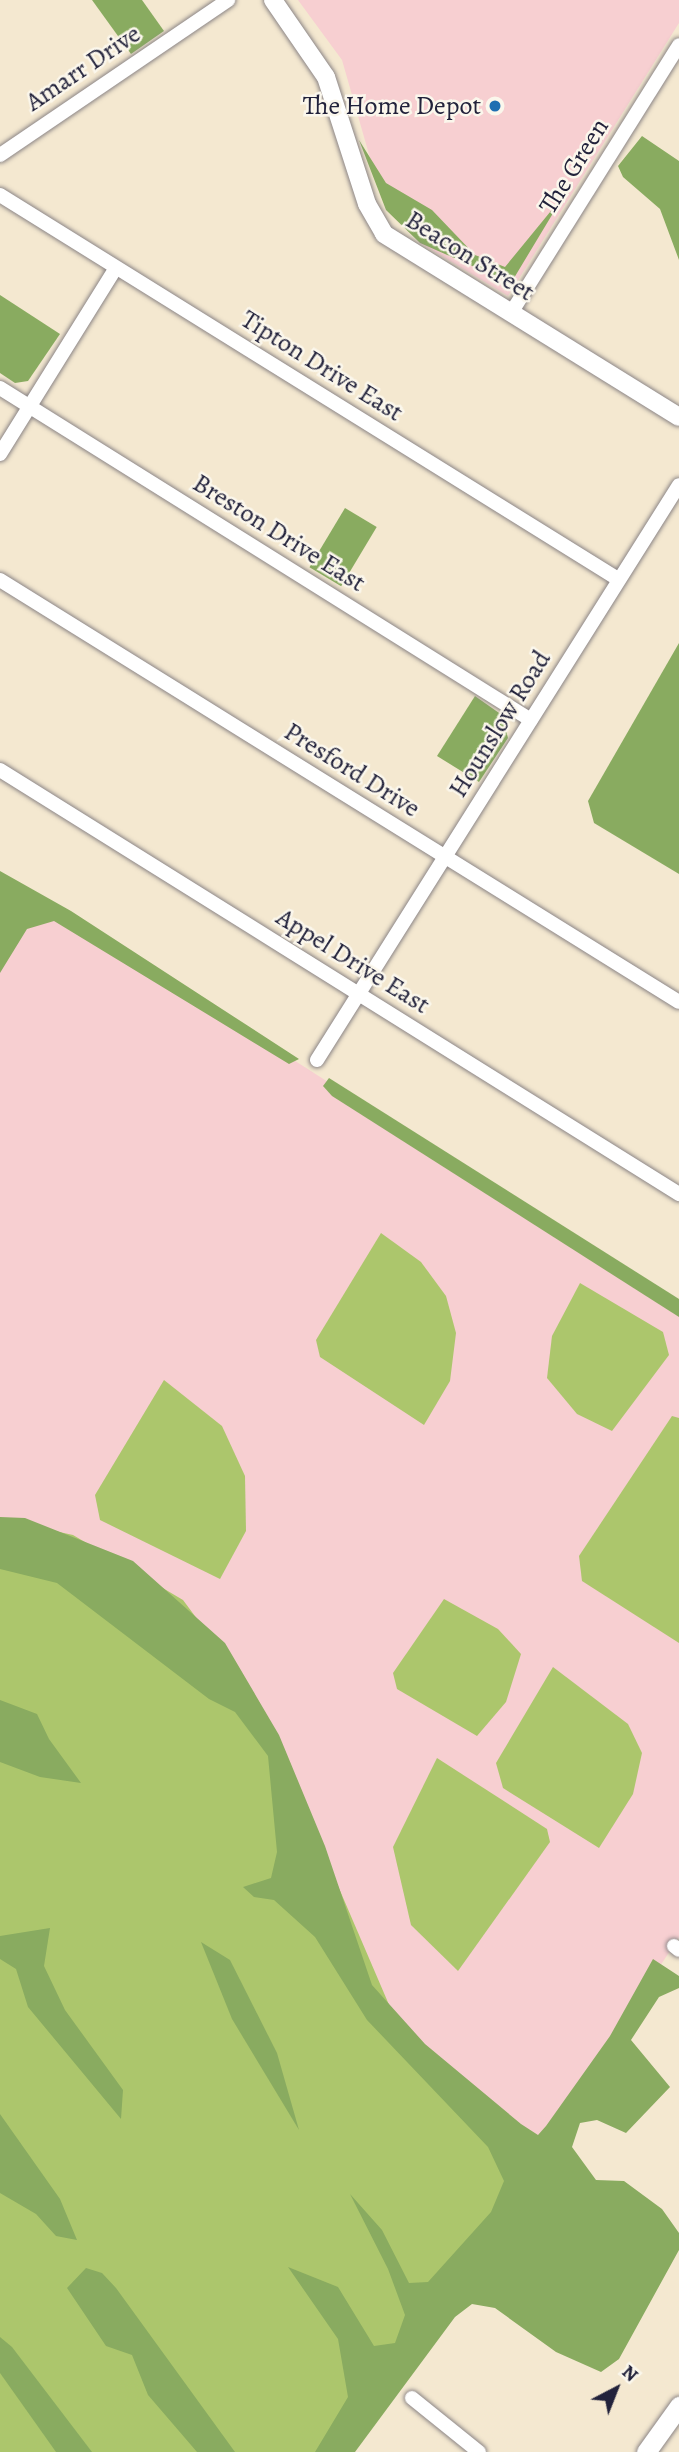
<!DOCTYPE html>
<style>
body{margin:0}
#map{position:relative;width:679px;height:2452px;overflow:hidden;background:#f4e8d0;font-family:Alegreya,serif}
div>[style]{position:absolute}
.built>*{inset:0;background:#f7cfd1}
.green>*{inset:0;background:#acc66c}
.forest>*{inset:0;background:#89ab60;transform-origin:0 0}
.roads{filter:drop-shadow(0 0 2px #8b8586) drop-shadow(0 0 2px #8b8586)}
.minor>*{height:14px;margin:-7px;padding:0 7px;transform-origin:7px;border-radius:7px;background:#fff}
.tertiary>*{height:18px;margin:-9px;padding:0 9px;transform-origin:9px;border-radius:9px;background:#fff}
.secondary>*{height:19px;margin:-9.5px;padding:0 9.5px;transform-origin:9.5px;border-radius:9.5px;background:#fff}
.dots>*{width:19px;height:19px;translate:-50% -50%;box-sizing:border-box;border:4px solid #fbf7ec;border-radius:50%}
span{translate:-50% -50%;white-space:nowrap;text-align:center;line-height:1.15;-webkit-text-stroke:5px #fbf7ec;paint-order:stroke}
.street-label{font-size:26px;color:#22223b}
.poi-label{font-size:26px;color:#22223b}
.right{translate:-100% -50%;text-align:right}
.north{position:absolute;left:581px;top:2354px;width:70px;height:70px;-webkit-text-stroke:5px #fbf7ec;paint-order:stroke;rotate:42deg;font-size:19px;font-weight:700;line-height:28px;text-align:center;color:#22223b}
.north::after{content:'';display:block;margin:auto;width:24px;height:32px;background:#22223b;clip-path:polygon(50% 0,100% 100%,50% 72%,0 100%)}
</style>
<div id="map">
<div class="built">
<div style="clip-path:polygon(298px 0,679px 0,679px 23px,508px 296px,420px 243px,380px 193px,342px 60px)"></div>
<div style="clip-path:polygon(40px 898px,679px 1306px,679px 1937px,530px 2166px,396px 2021px,328px 1871px,0 1519px,0 959px)"></div>
</div>
<div class="green">
<div style="clip-path:polygon(381px 1233px,421px 1262px,446px 1296px,456px 1333px,450px 1381px,424px 1425px,320px 1357px,316px 1340px)"></div>
<div style="clip-path:polygon(580px 1283px,663px 1332px,669px 1355px,612px 1431px,577px 1414px,547px 1378px,552px 1336px)"></div>
<div style="clip-path:polygon(164px 1380px,222px 1426px,245px 1476px,246px 1531px,220px 1579px,100px 1520px,95px 1495px)"></div>
<div style="clip-path:polygon(672px 1416px,679px 1418px,679px 1643px,582px 1581px,579px 1556px)"></div>
<div style="clip-path:polygon(0 1519px,73px 1535px,183px 1600px,259px 1702px,396px 2021px,530px 2166px,345px 2452px,0 2452px)"></div>
<div style="clip-path:polygon(444px 1599px,498px 1629px,521px 1654px,506px 1702px,477px 1736px,397px 1689px,393px 1673px)"></div>
<div style="clip-path:polygon(553px 1667px,628px 1724px,642px 1753px,633px 1794px,599px 1848px,503px 1788px,496px 1763px)"></div>
<div style="clip-path:polygon(437px 1758px,547px 1829px,550px 1842px,458px 1971px,411px 1925px,393px 1847px)"></div>
</div>
<div class="forest">
<div style="clip-path:polygon(92px 0,142px 0,164px 31px,131px 54px)"></div>
<div style="clip-path:polygon(642px 136px,679px 161px,679px 260px,660px 209px,623px 177px,618px 166px)"></div>
<div style="clip-path:polygon(359px 140px,386px 183px,432px 210px,475px 255px,505px 267px,564px 195px,511px 283px,420px 243px,386px 210px)"></div>
<div style="clip-path:polygon(0 295px,60px 334px,28px 381px,15px 383px,0 373px)"></div>
<div style="left:345px;top:508px;width:37px;height:69px;rotate:31deg"></div>
<div style="clip-path:polygon(679px 643px,679px 874px,594px 823px,588px 801px)"></div>
<div style="clip-path:polygon(475px 696px,502px 715px,508px 738px,479px 782px,437px 756px)"></div>
<div style="clip-path:polygon(0 871px,71px 911px,299px 1059px,289px 1064px,54px 921px,27px 929px,0 973px)"></div>
<div style="clip-path:polygon(329px 1078px,679px 1299px,679px 1317px,332px 1096px,323px 1086px)"></div>
<div style="clip-path:polygon(0 1517px,25px 1518px,133px 1561px,225px 1643px,279px 1735px,325px 1846px,372px 1985px,425px 2044px,521px 2124px,538px 2135px,546px 2126px,610px 2036px,653px 1959px,679px 1976px,679px 1988px,659px 1997px,631px 2040px,670px 2087px,626px 2133px,597px 2120px,580px 2123px,572px 2147px,596px 2180px,624px 2181px,662px 2209px,679px 2233px,679px 2250px,619px 2359px,601px 2372px,556px 2352px,495px 2308px,472px 2304px,455px 2317px,355px 2452px,315px 2452px,348px 2397px,338px 2339px,288px 2267px,338px 2287px,374px 2346px,395px 2343px,405px 2315px,388px 2269px,350px 2194px,382px 2230px,409px 2283px,428px 2282px,491px 2212px,504px 2181px,488px 2147px,367px 2020px,315px 1937px,274px 1900px,254px 1897px,243px 1887px,271px 1878px,277px 1852px,268px 1756px,235px 1712px,209px 1699px,57px 1583px,0 1569px)"></div>
<div style="clip-path:polygon(0 1700px,37px 1714px,49px 1739px,81px 1783px,40px 1777px,0 1762px)"></div>
<div style="clip-path:polygon(50px 1928px,44px 1966px,65px 2010px,123px 2090px,121px 2119px,28px 2007px,16px 1969px,0 1959px,0 1936px)"></div>
<div style="clip-path:polygon(201px 1942px,230px 1960px,277px 2053px,299px 2130px,232px 2019px)"></div>
<div style="clip-path:polygon(0 2114px,60px 2199px,77px 2240px,56px 2236px,36px 2214px,0 2193px)"></div>
<div style="clip-path:polygon(86px 2268px,102px 2273px,116px 2288px,235px 2452px,197px 2452px,148px 2395px,132px 2355px,106px 2346px,67px 2288px)"></div>
<div style="clip-path:polygon(0 2337px,12px 2347px,92px 2452px,56px 2452px,0 2373px)"></div>
</div>
<div class="roads">
<div class="minor">
<div style="left:0;top:155px;width:276px;rotate:-34.2deg"></div>
<div style="left:0;top:195px;width:728px;rotate:31.86deg"></div>
<div style="left:511px;top:313px;width:316px;rotate:-57.9deg"></div>
<div style="left:0;top:388px;width:626px;rotate:32.02deg"></div>
<div style="left:0;top:454px;width:219px;rotate:-58.1deg"></div>
<div style="left:0;top:580px;width:799px;rotate:31.86deg"></div>
<div style="left:0;top:770px;width:801px;rotate:31.98deg"></div>
<div style="left:317px;top:1060px;width:679px;rotate:-57.81deg"></div>
<div style="left:674px;top:1946px;width:6px;rotate:39deg"></div>
<div style="left:412px;top:2398px;width:86px;rotate:38.9deg"></div>
</div>
<div class="tertiary">
<div style="left:273px;top:0;width:93px;rotate:55.5deg"></div>
<div style="left:326px;top:77px;width:133px;rotate:72.1deg"></div>
<div style="left:367px;top:204px;width:34px;rotate:60deg"></div>
<div style="left:384px;top:234px;width:347px;rotate:31.8deg"></div>
</div>
<div class="secondary">
<div style="left:646px;top:2452px;width:57px;rotate:-54.3deg"></div>
</div>
</div>
<div class="dots">
<div style="left:495px;top:106px;background:#1f6fb2"></div>
</div>
<div class="street-label">
<span style="left:83px;top:68px;rotate:-34deg">Amarr Drive</span>
<span style="left:574px;top:166px;rotate:-58deg">The Green</span>
<span style="left:470px;top:256px;rotate:32deg">Beacon Street</span>
<span style="left:322px;top:366px;rotate:32deg">Tipton Drive East</span>
<span style="left:279px;top:533px;rotate:32deg">Breston Drive East</span>
<span style="left:500px;top:724px;rotate:-58deg">Hounslow Road</span>
<span style="left:352px;top:770px;rotate:32deg">Presford Drive</span>
<span style="left:353px;top:961px;rotate:32deg">Appel Drive East</span>
</div>
<div class="poi-label">
<span class="right" style="left:481px;top:106px">The Home Depot</span>
</div>
<div class="north">N</div>
</div>
